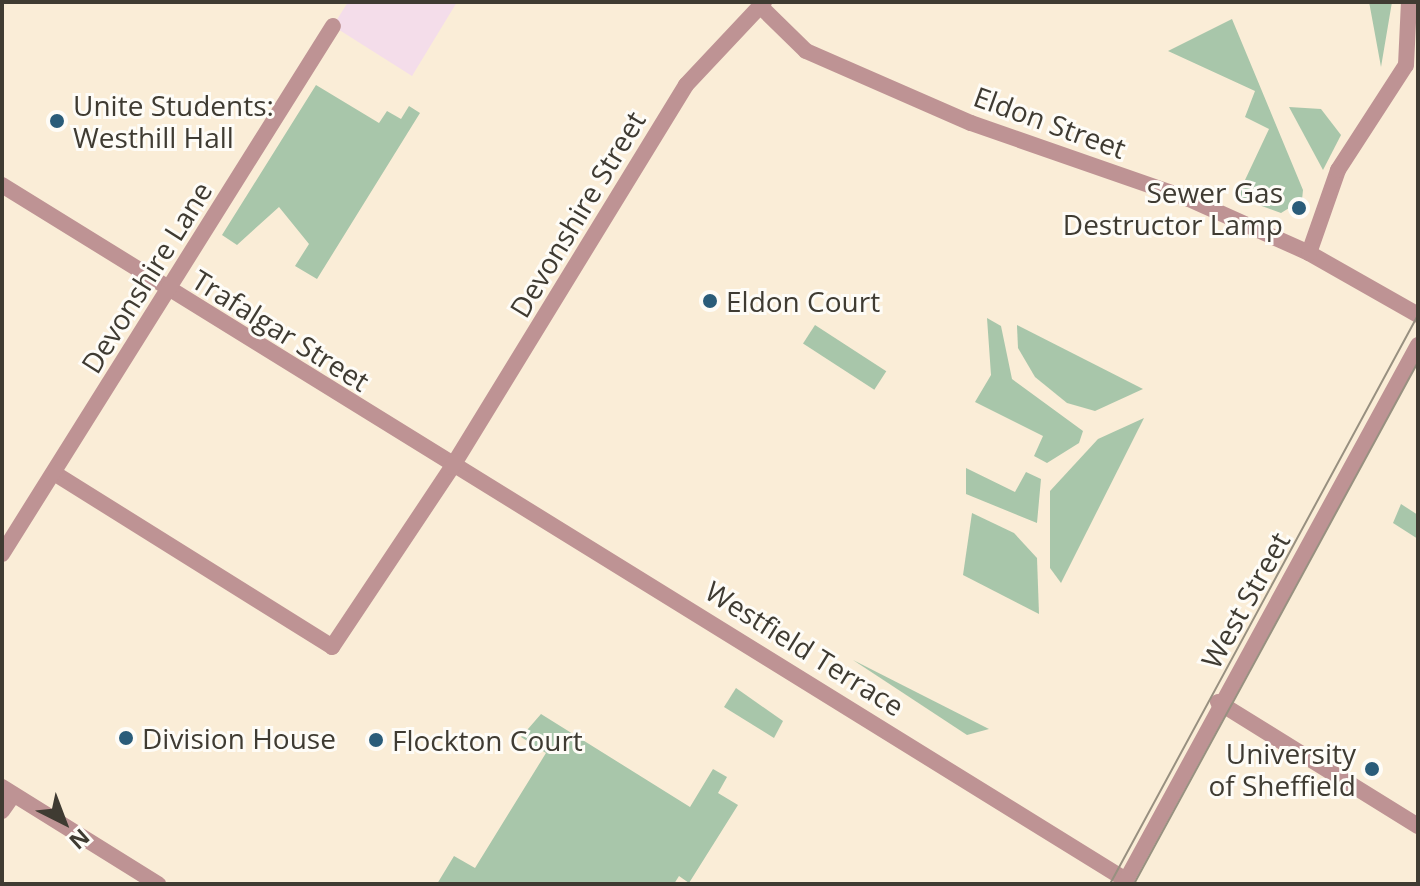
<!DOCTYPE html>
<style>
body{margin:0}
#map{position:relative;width:1420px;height:886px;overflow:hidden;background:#faedd7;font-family:"Open Sans",sans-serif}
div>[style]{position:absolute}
.industrial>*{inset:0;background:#f4ddea}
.green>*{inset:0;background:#a8c6aa;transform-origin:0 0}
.minor>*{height:16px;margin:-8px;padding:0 8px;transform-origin:8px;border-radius:8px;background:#be9394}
.tertiary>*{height:16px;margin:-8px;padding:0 8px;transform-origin:8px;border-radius:8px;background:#be9394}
.tram>*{height:2px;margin:-1px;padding:0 1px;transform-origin:1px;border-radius:1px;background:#989080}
.dots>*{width:22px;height:22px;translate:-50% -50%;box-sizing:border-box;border:4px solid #fefcf7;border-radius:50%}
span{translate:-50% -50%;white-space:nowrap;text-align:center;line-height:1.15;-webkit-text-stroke:6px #fefcf7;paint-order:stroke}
.poi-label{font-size:28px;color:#3f3b32}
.left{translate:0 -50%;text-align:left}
.right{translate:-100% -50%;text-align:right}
.street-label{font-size:28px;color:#3f3b32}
.frame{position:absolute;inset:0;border:4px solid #3f3b32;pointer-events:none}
.north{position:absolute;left:24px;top:782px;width:80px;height:80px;-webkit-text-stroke:6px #fefcf7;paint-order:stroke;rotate:138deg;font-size:22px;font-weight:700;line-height:32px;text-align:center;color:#3f3b32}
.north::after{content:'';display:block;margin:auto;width:28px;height:36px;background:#3f3b32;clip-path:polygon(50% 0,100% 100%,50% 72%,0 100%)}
</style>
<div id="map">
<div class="industrial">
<div style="clip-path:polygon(348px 2px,457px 2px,412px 76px,333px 26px)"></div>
</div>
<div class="green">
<div style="clip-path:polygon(1369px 2px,1392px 2px,1381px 67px,1370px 7px)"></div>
<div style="clip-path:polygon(1232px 19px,1303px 190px,1302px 200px,1281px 213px,1237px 197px,1269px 129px,1245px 117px,1255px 91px,1168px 51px)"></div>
<div style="clip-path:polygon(316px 85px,379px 123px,387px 111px,401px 119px,409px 106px,420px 113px,317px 279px,295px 266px,309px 244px,279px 207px,237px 245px,222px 235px)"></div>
<div style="clip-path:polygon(1289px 107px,1321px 109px,1341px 135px,1323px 170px)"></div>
<div style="clip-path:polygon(987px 318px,1001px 326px,1012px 379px,1083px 431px,1079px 443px,1047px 463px,1034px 456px,1043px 436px,975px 402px,991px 375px)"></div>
<div style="left:815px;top:325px;width:85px;height:22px;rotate:33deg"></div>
<div style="clip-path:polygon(1017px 326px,1017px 325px,1143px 389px,1095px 411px,1067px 403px,1035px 377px,1018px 348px)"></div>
<div style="clip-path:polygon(1144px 418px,1061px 583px,1050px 568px,1050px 491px,1098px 439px)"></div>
<div style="clip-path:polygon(966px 468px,1015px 492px,1026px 472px,1041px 479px,1037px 523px,966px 494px)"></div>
<div style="clip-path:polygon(1401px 504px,1418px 515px,1418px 539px,1393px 523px)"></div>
<div style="clip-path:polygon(972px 513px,1014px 533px,1037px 558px,1039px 614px,963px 575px)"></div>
<div style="clip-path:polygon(853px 660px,989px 729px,967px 735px)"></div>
<div style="clip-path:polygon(736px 688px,783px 721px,774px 738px,724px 707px)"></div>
<div style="clip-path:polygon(541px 714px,690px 807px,713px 769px,727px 777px,718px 793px,738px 805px,689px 883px,679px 876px,674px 884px,437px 884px,454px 856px,475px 868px,546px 753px,521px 737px)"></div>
</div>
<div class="minor">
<div style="left:760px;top:6px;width:64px;rotate:44.4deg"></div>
<div style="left:806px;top:51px;width:180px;rotate:23.6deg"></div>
<div style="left:971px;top:123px;width:231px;rotate:19.2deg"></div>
<div style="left:1189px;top:199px;width:132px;rotate:24.2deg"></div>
<div style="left:1309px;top:253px;width:125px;rotate:29.6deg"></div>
<div style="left:2px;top:185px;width:1322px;rotate:31.73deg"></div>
<div style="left:1309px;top:253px;width:88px;rotate:-70.7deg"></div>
<div style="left:1338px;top:170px;width:125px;rotate:-57.1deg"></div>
<div style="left:1406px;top:65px;width:63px;rotate:-87.3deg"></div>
<div style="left:54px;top:473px;width:328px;rotate:32deg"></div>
<div style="left:332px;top:647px;width:216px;rotate:-56.3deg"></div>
<div style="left:452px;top:467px;width:448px;rotate:-58.5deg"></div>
<div style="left:686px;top:85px;width:114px;rotate:-46.8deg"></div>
<div style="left:2px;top:554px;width:623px;rotate:-57.92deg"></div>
<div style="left:1218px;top:702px;width:235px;rotate:31.8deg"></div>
<div style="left:2px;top:811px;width:19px;rotate:-55deg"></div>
</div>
<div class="tertiary">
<div style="left:2px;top:787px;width:184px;rotate:31.9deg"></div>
<div style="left:1124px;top:884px;width:614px;rotate:-61.39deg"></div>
</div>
<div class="tram">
<div style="left:1110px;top:884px;width:647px;rotate:-61.57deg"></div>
<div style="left:1134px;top:884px;width:594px;rotate:-61.45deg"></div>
</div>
<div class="dots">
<div style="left:57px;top:121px;background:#2a5c79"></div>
<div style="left:1299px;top:208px;background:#2a5c79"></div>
<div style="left:710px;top:301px;background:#2a5c79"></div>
<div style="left:126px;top:738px;background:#2a5c79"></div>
<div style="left:376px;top:740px;background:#2a5c79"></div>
<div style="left:1372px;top:769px;background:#2a5c79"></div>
</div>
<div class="poi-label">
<span class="left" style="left:73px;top:121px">Unite Students:<br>Westhill Hall</span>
<span class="right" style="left:1283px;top:208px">Sewer Gas<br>Destructor Lamp</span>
<span class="left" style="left:726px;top:301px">Eldon Court</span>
<span class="left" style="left:142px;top:738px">Division House</span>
<span class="left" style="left:392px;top:740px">Flockton Court</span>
<span class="right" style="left:1356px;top:769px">University<br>of Sheffield</span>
</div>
<div class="street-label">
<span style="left:1050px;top:122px;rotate:20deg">Eldon Street</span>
<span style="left:577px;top:214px;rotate:-59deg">Devonshire Street</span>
<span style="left:146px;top:277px;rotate:-58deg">Devonshire Lane</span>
<span style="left:281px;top:330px;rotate:32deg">Trafalgar Street</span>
<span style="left:1245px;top:600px;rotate:-61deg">West Street</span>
<span style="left:805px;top:648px;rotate:32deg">Westfield Terrace</span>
</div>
<div class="frame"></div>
<div class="north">N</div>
</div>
